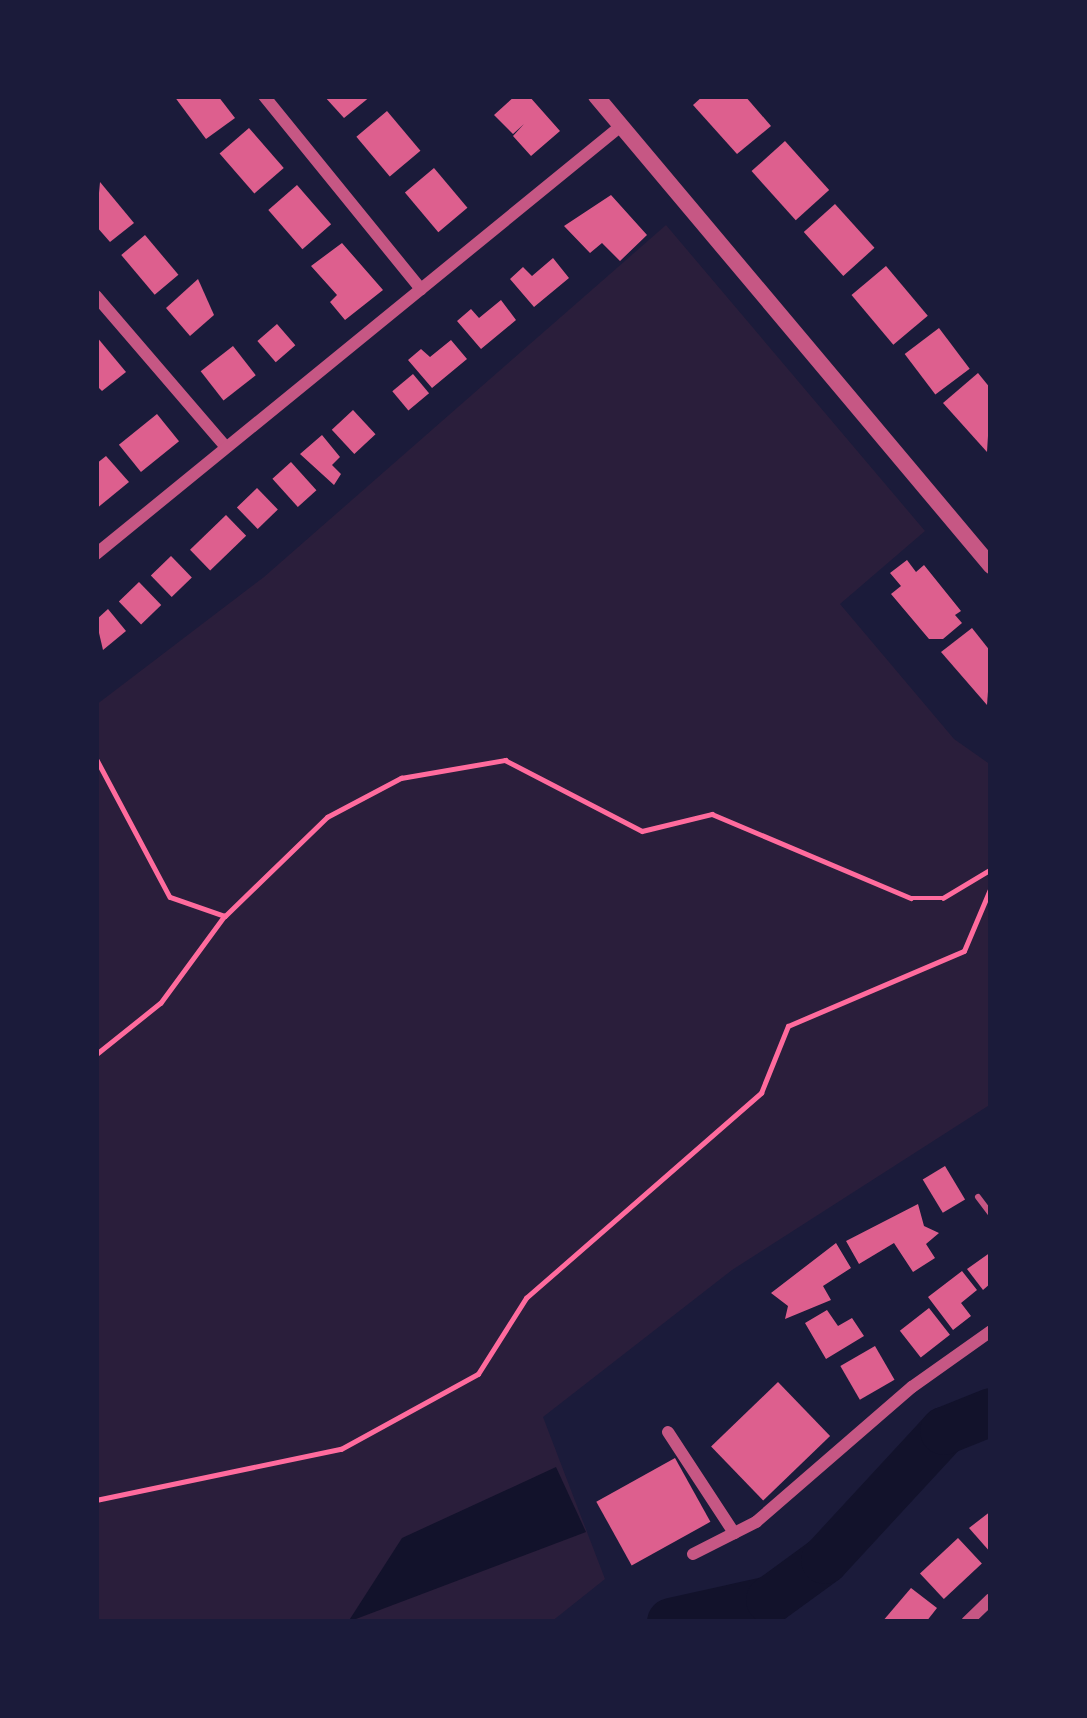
<!DOCTYPE html>
<style>
body{margin:0}
#map{position:relative;width:1087px;height:1718px;overflow:hidden;background:#1b1b3a;font-family:"PT Sans Narrow",sans-serif}
div>[style]{position:absolute}
.green>*{inset:0;background:#2a1e3b}
.water>*{inset:0;background:#12122b}
.river>*{height:48px;margin:-24px;padding:0 24px;transform-origin:24px;border-radius:24px;background:#12122b}
.building>*{inset:0;background:#dd5f8e;transform-origin:0 0}
.path>*{height:4.5px;margin:-2.25px;padding:0 2.25px;transform-origin:2.25px;border-radius:2.25px;background:#ff6b9d}
.service>*{height:6px;margin:-3px;padding:0 3px;transform-origin:3px;border-radius:3px;background:#c65784}
.minor>*{height:12px;margin:-6px;padding:0 6px;transform-origin:6px;border-radius:6px;background:#c65784}
.tertiary>*{height:16px;margin:-8px;padding:0 8px;transform-origin:8px;border-radius:8px;background:#c65784}
span{translate:-50% -50%;white-space:nowrap;text-align:center;line-height:1.15;-webkit-text-stroke:10px #1b1b3a;paint-order:stroke}
.frame{position:absolute;inset:0;border:99px solid #1b1b3a;pointer-events:none}
</style>
<div id="map">
<div class="green">
<div style="clip-path:polygon(666px 225px,925px 531px,840px 604px,954px 739px,991px 765px,991px 1104px,732px 1270px,543px 1417px,605px 1579px,551px 1622px,96px 1622px,96px 705px,264px 577px)"></div>
</div>
<div class="water">
<div style="clip-path:polygon(556px 1467px,586px 1532px,348px 1622px,402px 1538px)"></div>
</div>
<div class="river">
<div style="left:671px;top:1622px;width:101px;rotate:-12.5deg"></div>
<div style="left:770px;top:1600px;width:68px;rotate:-36deg"></div>
<div style="left:825px;top:1560px;width:176px;rotate:-47.3deg"></div>
<div style="left:944px;top:1431px;width:51px;rotate:-22deg"></div>
</div>
<div class="building">
<div style="clip-path:polygon(174px 96px,218px 96px,235px 118px,206px 139px)"></div>
<div style="clip-path:polygon(324px 96px,371px 96px,344px 118px)"></div>
<div style="clip-path:polygon(515px 96px,529px 96px,560px 131px,531px 156px,513px 136px,524px 124px,513px 134px,494px 115px)"></div>
<div style="clip-path:polygon(703px 96px,745px 96px,771px 126px,737px 154px,693px 105px)"></div>
<div style="left:387px;top:111px;width:52px;height:40px;rotate:50deg"></div>
<div style="left:249px;top:128px;width:53px;height:39px;rotate:49deg"></div>
<div style="left:785px;top:141px;width:66px;height:45px;rotate:48deg"></div>
<div style="left:434px;top:168px;width:52px;height:38px;rotate:50deg"></div>
<div style="clip-path:polygon(100px 182px,134px 223px,110px 242px,96px 226px)"></div>
<div style="left:297px;top:185px;width:52px;height:38px;rotate:49deg"></div>
<div style="clip-path:polygon(611px 195px,647px 235px,620px 261px,602px 243px,590px 253px,564px 226px)"></div>
<div style="left:835px;top:204px;width:59px;height:42px;rotate:48deg"></div>
<div style="left:145px;top:235px;width:52px;height:31px;rotate:50deg"></div>
<div style="clip-path:polygon(342px 243px,383px 290px,345px 320px,330px 302px,337px 295px,311px 266px)"></div>
<div style="clip-path:polygon(553px 258px,569px 278px,534px 307px,510px 279px,523px 267px,532px 276px)"></div>
<div style="left:886px;top:266px;width:65px;height:45px;rotate:50deg"></div>
<div style="clip-path:polygon(198px 279px,214px 315px,190px 336px,166px 308px)"></div>
<div style="clip-path:polygon(501px 300px,516px 320px,481px 349px,457px 321px,471px 309px,479px 318px)"></div>
<div style="left:277px;top:324px;width:28px;height:26px;rotate:49deg"></div>
<div style="left:939px;top:328px;width:51px;height:43px;rotate:53deg"></div>
<div style="clip-path:polygon(96px 336px,126px 372px,102px 391px,96px 385px)"></div>
<div style="clip-path:polygon(451px 340px,467px 359px,432px 388px,408px 360px,421px 349px,430px 357px)"></div>
<div style="left:233px;top:346px;width:37px;height:41px;rotate:52deg"></div>
<div style="clip-path:polygon(978px 373px,991px 389px,987px 452px,943px 403px)"></div>
<div style="left:413px;top:374px;width:25px;height:27px;rotate:50deg"></div>
<div style="left:353px;top:410px;width:33px;height:29px;rotate:47deg"></div>
<div style="left:157px;top:414px;width:35px;height:49px;rotate:51deg"></div>
<div style="clip-path:polygon(322px 435px,340px 457px,332px 465px,341px 474px,334px 485px,300px 454px)"></div>
<div style="clip-path:polygon(106px 456px,129px 482px,96px 509px,96px 464px)"></div>
<div style="left:291px;top:462px;width:38px;height:25px;rotate:48deg"></div>
<div style="left:257px;top:488px;width:30px;height:28px;rotate:46deg"></div>
<div style="left:226px;top:515px;width:29px;height:50px;rotate:46deg"></div>
<div style="left:171px;top:556px;width:30px;height:28px;rotate:46deg"></div>
<div style="clip-path:polygon(907px 560px,916px 572px,924px 565px,961px 611px,955px 615px,962px 623px,943px 639px,929px 639px,891px 594px,901px 586px,890px 573px)"></div>
<div style="left:139px;top:582px;width:32px;height:28px;rotate:46deg"></div>
<div style="clip-path:polygon(108px 609px,126px 631px,103px 650px,96px 620px)"></div>
<div style="clip-path:polygon(972px 628px,991px 652px,987px 705px,941px 652px)"></div>
<div style="left:945px;top:1166px;width:39px;height:26px;rotate:59deg"></div>
<div style="clip-path:polygon(918px 1204px,924px 1226px,939px 1233px,926px 1244px,935px 1258px,913px 1272px,894px 1243px,859px 1264px,846px 1241px)"></div>
<div style="clip-path:polygon(836px 1243px,851px 1268px,823px 1286px,831px 1300px,785px 1319px,788px 1306px,771px 1293px)"></div>
<div style="clip-path:polygon(991px 1252px,991px 1283px,983px 1290px,967px 1269px)"></div>
<div style="clip-path:polygon(962px 1271px,977px 1290px,961px 1303px,971px 1316px,953px 1330px,928px 1297px)"></div>
<div style="left:929px;top:1308px;width:34px;height:37px;rotate:52deg"></div>
<div style="clip-path:polygon(827px 1310px,838px 1326px,852px 1318px,864px 1336px,826px 1359px,805px 1323px)"></div>
<div style="left:875px;top:1346px;width:39px;height:40px;rotate:60deg"></div>
<div style="left:778px;top:1382px;width:75px;height:93px;rotate:46deg"></div>
<div style="left:675px;top:1458px;width:73px;height:90px;rotate:61deg"></div>
<div style="clip-path:polygon(991px 1511px,991px 1553px,969px 1528px)"></div>
<div style="left:958px;top:1538px;width:35px;height:52px;rotate:47deg"></div>
<div style="clip-path:polygon(911px 1588px,937px 1608px,926px 1622px,882px 1622px)"></div>
</div>
<div class="path">
<div style="left:96px;top:758px;width:157px;rotate:62deg"></div>
<div style="left:170px;top:897px;width:58px;rotate:19.1deg"></div>
<div style="left:225px;top:916px;width:108px;rotate:126.3deg"></div>
<div style="left:161px;top:1003px;width:83px;rotate:141.3deg"></div>
<div style="left:225px;top:916px;width:142px;rotate:-44.1deg"></div>
<div style="left:327px;top:817px;width:84px;rotate:-27.8deg"></div>
<div style="left:401px;top:778px;width:106px;rotate:-9.8deg"></div>
<div style="left:505px;top:760px;width:154px;rotate:27.4deg"></div>
<div style="left:642px;top:831px;width:72px;rotate:-13.7deg"></div>
<div style="left:712px;top:814px;width:216px;rotate:22.9deg"></div>
<div style="left:911px;top:898px;width:32px"></div>
<div style="left:943px;top:898px;width:56px;rotate:-31.1deg"></div>
<div style="left:96px;top:1500px;width:250px;rotate:-11.8deg"></div>
<div style="left:341px;top:1449px;width:156px;rotate:-28.7deg"></div>
<div style="left:478px;top:1374px;width:90px;rotate:-57.7deg"></div>
<div style="left:526px;top:1298px;width:312px;rotate:-41.1deg"></div>
<div style="left:761px;top:1093px;width:72px;rotate:-68.1deg"></div>
<div style="left:788px;top:1026px;width:191px;rotate:-23.1deg"></div>
<div style="left:964px;top:951px;width:69px;rotate:-67.1deg"></div>
</div>
<div class="service">
<div style="left:978px;top:1197px;width:21px;rotate:53deg"></div>
</div>
<div class="minor">
<div style="left:264px;top:96px;width:249px;rotate:50.9deg"></div>
<div style="left:96px;top:296px;width:198px;rotate:49.3deg"></div>
<div style="left:96px;top:554px;width:677px;rotate:-39.19deg"></div>
<div style="left:668px;top:1432px;width:121px;rotate:56.8deg"></div>
<div style="left:693px;top:1554px;width:71px;rotate:-26.9deg"></div>
<div style="left:756px;top:1522px;width:206px;rotate:-40.9deg"></div>
<div style="left:912px;top:1387px;width:97px;rotate:-35.3deg"></div>
<div style="left:967px;top:1622px;width:33px;rotate:-44deg"></div>
</div>
<div class="tertiary">
<div style="left:596px;top:96px;width:614px;rotate:49.96deg"></div>
</div>
<div class="frame"></div>
</div>
